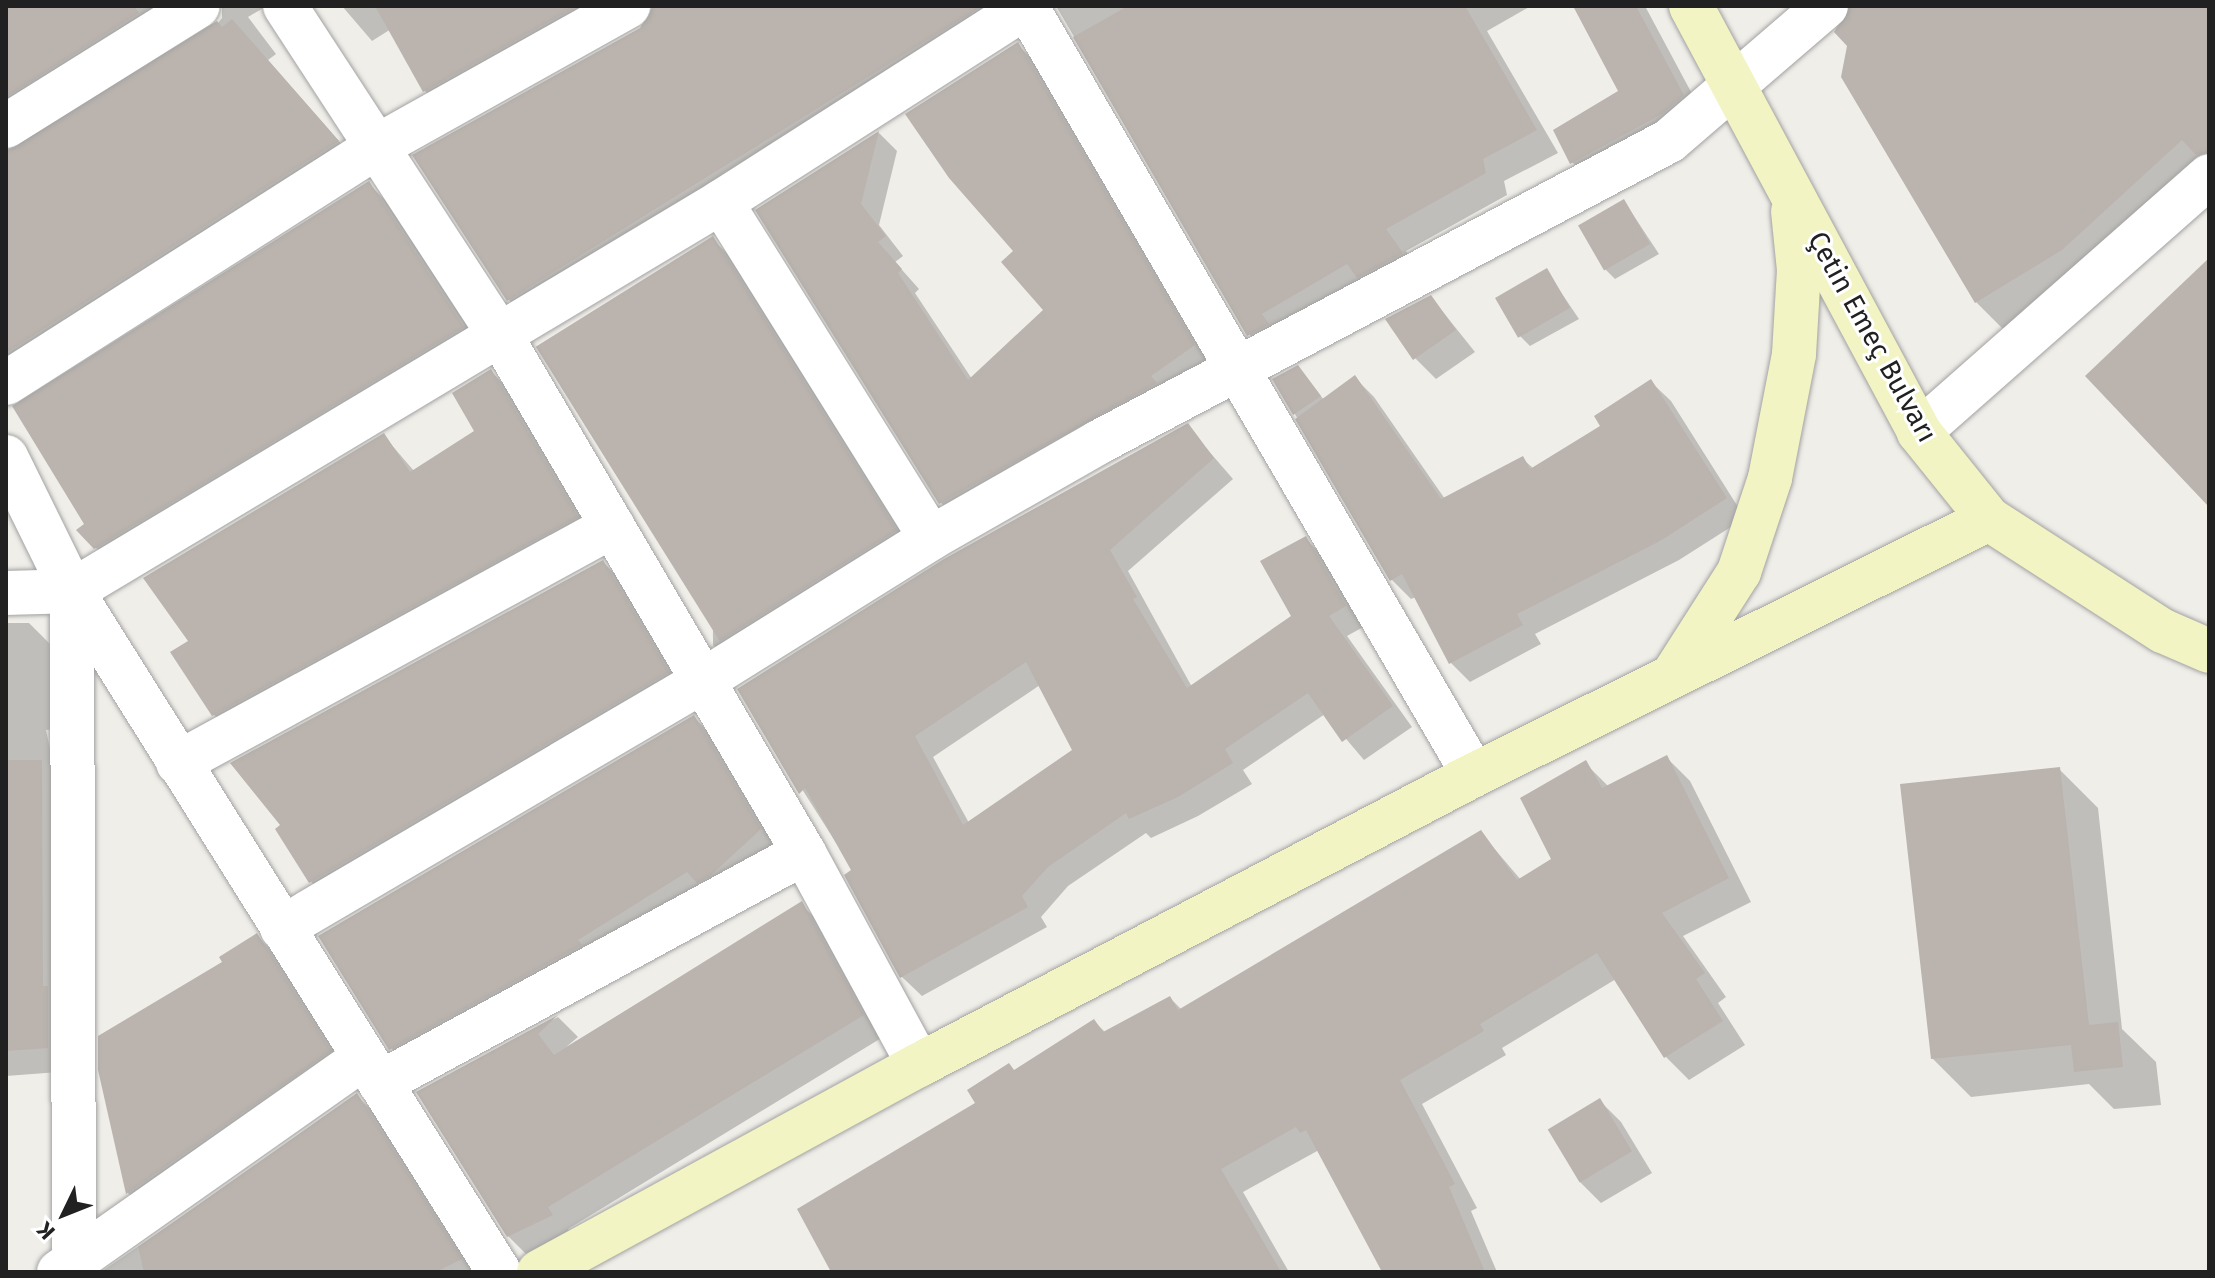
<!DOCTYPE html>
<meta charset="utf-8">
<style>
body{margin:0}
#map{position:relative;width:2215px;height:1278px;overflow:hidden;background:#f0eee9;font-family:"Fira Sans",sans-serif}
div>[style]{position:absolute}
.shadow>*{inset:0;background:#0003}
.building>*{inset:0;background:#bab3ae;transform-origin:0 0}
.roads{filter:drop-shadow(0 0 2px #a2a2a2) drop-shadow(0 0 2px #a2a2a2)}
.street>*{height:44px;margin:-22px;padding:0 22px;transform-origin:22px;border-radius:22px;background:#fff}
.secondary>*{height:44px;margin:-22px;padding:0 22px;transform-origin:22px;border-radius:22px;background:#f2f4c3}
span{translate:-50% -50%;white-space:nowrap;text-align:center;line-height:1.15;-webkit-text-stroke:6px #fff;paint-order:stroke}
.street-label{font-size:28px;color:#212121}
.frame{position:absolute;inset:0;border:8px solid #212121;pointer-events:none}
.north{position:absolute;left:24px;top:1174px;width:80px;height:80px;-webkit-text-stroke:6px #fff;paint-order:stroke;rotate:227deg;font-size:22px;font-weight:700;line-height:32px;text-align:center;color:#212121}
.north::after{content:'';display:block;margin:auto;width:28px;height:36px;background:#212121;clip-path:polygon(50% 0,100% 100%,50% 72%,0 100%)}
</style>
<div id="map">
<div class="shadow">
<div style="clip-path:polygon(6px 6px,207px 6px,6px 136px)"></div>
<div style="clip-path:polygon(222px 6px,267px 6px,248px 17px,276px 54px,268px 60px,359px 164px,6px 382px,6px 150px,20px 149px,213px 29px,222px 18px)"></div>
<div style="clip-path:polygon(342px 6px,637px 6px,447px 112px,425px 91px,391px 29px,372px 41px)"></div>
<div style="clip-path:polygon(655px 6px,1042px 6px,530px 322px,509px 300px)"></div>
<div style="clip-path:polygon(1056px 6px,1531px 6px,1487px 31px,1558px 153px,1504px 181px,1507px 195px,1406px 251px,1423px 276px,1270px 356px,1249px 334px)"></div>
<div style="clip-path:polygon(1575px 6px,1645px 6px,1705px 118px,1594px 184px,1572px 162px,1621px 91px)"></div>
<div style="clip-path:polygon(1811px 6px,2209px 6px,2209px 165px,2089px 276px,2003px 329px,1976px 302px,1849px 46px,1850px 7px,1827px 22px)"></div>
<div style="clip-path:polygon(1018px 45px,1036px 63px,1212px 364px,960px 522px,941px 503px,758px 210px,879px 133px,897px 151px,879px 225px,903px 256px,895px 262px,919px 289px,915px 293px,972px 379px,1046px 310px,1016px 252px)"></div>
<div style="clip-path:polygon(369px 184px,392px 207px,486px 351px,119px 571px,95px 547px,87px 525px)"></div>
<div style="clip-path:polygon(1624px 201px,1659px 254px,1615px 279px,1605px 269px)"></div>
<div style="clip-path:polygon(712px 239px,731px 257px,914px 549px,731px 663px,713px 645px)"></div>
<div style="clip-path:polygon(1546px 270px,1579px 319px,1530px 346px,1520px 336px)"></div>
<div style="clip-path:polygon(1431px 297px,1475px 352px,1436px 379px,1415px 358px)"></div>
<div style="clip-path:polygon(1298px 367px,1324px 400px,1355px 378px,1374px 397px,1445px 499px,1523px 459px,1534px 469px,1603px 426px,1651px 382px,1671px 401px,1745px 518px,1679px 560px,1535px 634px,1541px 644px,1470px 682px,1451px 663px,1416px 597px,1411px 599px,1392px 580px,1275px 380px)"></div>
<div style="clip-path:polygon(491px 371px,510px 391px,596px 537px,233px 735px,214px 715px,191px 641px,384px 436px,414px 471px,477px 431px)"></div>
<div style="clip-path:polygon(evenodd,1187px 426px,1233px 479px,1128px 571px,1192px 687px,1294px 616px,1305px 538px,1325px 558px,1365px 626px,1347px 636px,1412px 727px,1364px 760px,1325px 714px,1243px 770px,1252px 784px,1198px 816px,1151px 838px,1146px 833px,1068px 886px,1041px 917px,1047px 927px,922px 996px,902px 977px,854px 871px,739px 690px,1187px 426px,1040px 685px,1075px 750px,969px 823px,933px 757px,1040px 685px)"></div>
<div style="clip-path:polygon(6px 527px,9px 605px,6px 614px)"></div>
<div style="clip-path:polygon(603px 562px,622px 581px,686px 691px,330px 901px,311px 882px)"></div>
<div style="clip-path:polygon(6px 623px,29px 623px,53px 647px,56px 729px,46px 730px,66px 823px,72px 1071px,6px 1076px)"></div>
<div style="clip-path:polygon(694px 717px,713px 737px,779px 849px,410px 1068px,391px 1048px)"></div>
<div style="clip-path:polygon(1667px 758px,1690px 781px,1751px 902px,1683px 936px,1726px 997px,1718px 1003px,1745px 1045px,1689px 1080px,1666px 1057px,1616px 979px,1502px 1048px,1506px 1055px,1422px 1104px,1477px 1208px,1471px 1211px,1497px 1272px,1384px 1272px,1319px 1150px,1243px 1192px,1289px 1272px,833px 1272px,977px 1103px,1015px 1071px,1094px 1021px,1106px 1033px,1170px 998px,1182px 1010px,1481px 833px,1521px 880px,1554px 859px,1585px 763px,1609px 787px)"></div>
<div style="clip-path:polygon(2059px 769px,2098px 808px,2122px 1029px,2156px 1062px,2161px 1105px,2114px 1109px,2089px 1084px,1971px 1097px,1933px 1059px)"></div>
<div style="clip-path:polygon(801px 904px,822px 925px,883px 1037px,568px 1229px,572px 1236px,529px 1257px,508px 1236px,419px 1093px,558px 1017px,578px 1037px,566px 1047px)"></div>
<div style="clip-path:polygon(257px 936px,284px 963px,357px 1079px,155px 1221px,128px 1193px,100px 1070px)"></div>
<div style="clip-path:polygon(357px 1096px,388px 1126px,479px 1272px,101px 1272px)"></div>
<div style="clip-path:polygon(1600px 1101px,1621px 1122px,1652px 1173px,1601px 1203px,1580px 1182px)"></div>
</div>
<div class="building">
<div style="clip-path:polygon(6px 6px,134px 6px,139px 13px,6px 97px)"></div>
<div style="clip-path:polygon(375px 6px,577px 6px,423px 92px)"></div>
<div style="clip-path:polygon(653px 6px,982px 6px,507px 301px,412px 155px,640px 28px)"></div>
<div style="clip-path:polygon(1128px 6px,1465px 6px,1537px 130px,1483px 159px,1486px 173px,1386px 229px,1403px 253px,1357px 278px,1347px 264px,1262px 314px,1269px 324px,1247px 336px,1073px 37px)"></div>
<div style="clip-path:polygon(1573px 6px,1636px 6px,1684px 95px,1662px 114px,1570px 164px,1553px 130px,1618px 91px)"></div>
<div style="clip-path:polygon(1850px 6px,2209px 6px,2209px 152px,2196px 155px,2182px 140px,2062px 250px,1975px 303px,1841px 77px,1847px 46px,1834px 32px)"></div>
<div style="clip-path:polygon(232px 19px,339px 141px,6px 353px,6px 151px,217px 21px,222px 27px)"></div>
<div style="clip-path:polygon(1018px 42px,1195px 345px,1151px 376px,1157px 383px,939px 504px,755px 210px,879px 131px,861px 204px,886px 236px,878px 242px,902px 269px,898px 273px,968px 380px,1043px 310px,1001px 262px,1013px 251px,949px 178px,905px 114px)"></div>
<div style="clip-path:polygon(369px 181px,464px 327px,94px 549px,76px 530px,84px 524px,12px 406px)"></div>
<div style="left:1624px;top:199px;width:52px;height:53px;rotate:60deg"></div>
<div style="left:713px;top:236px;width:347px;height:209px;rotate:58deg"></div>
<div style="clip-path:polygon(2209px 258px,2209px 507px,2085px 376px)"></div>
<div style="left:1547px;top:268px;width:46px;height:60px;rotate:60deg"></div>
<div style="clip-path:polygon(1431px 295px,1456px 330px,1413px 360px,1385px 319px)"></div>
<div style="clip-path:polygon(1298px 365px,1321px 396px,1293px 415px,1272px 379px)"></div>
<div style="clip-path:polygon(491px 369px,578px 517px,212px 716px,170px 652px,188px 641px,143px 578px,384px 433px,410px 472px,474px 431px,452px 393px)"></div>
<div style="clip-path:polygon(1355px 375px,1441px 499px,1523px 456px,1530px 469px,1600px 426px,1594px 416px,1651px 379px,1727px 498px,1660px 541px,1517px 614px,1523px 625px,1449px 664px,1402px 574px,1390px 581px,1295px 419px)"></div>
<div style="clip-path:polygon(evenodd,1188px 423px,1214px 458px,1110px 550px,1137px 597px,1133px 599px,1187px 688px,1291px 616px,1260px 561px,1306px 536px,1346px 606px,1329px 616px,1393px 706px,1342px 742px,1308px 693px,1225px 749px,1233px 763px,1178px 797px,1129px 819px,1126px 813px,1048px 867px,1022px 896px,1028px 907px,900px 978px,844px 875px,851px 870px,805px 788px,799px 794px,737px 689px,944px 559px,1188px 423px,1026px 662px,1072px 750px,963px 825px,915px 736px,1026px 662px)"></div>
<div style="clip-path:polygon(603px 560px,669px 672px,309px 883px,275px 829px,280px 825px,230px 763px)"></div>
<div style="clip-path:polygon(694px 715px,761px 829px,710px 876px,697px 883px,687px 872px,578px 940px,582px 945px,389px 1050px,318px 936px)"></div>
<div style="clip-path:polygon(1667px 755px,1729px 878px,1662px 913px,1705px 973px,1696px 979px,1723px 1021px,1664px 1058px,1597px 953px,1480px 1024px,1484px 1031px,1400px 1080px,1455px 1184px,1449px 1187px,1485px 1272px,1382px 1272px,1306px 1130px,1300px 1133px,1296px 1127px,1221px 1169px,1281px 1272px,831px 1272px,797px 1209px,975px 1103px,967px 1090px,1009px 1063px,1014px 1070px,1094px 1019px,1103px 1032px,1170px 996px,1178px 1010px,1481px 830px,1517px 880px,1551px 859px,1520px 798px,1586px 760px,1602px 788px)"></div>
<div style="clip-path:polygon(6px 760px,42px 760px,43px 986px,48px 986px,48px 1048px,6px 1051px)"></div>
<div style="clip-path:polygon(2060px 767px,2089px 1025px,2118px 1022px,2123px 1067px,2074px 1072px,2071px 1045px,1931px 1059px,1900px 784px)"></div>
<div style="clip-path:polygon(802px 901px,864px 1015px,548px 1207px,553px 1215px,507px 1237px,416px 1092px,558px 1015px,538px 1034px,554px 1055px)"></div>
<div style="clip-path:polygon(257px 933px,331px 1051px,126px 1194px,98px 1070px,98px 1036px,222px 962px,219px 957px)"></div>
<div style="clip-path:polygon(357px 1093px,462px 1259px,436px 1272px,144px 1272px,138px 1247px)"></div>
<div style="left:1600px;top:1098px;width:62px;height:61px;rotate:59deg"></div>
</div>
<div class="roads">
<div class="street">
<div style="left:285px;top:6px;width:411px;rotate:56.9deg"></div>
<div style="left:509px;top:350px;width:583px;rotate:59.61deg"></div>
<div style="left:804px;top:853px;width:241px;rotate:61.5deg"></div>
<div style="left:1026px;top:6px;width:890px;rotate:59.78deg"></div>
<div style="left:6px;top:126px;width:226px;rotate:-32deg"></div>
<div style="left:721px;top:202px;width:396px;rotate:58deg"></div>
<div style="left:6px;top:383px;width:439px;rotate:-32.5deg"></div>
<div style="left:376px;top:147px;width:289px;rotate:-29.2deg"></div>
<div style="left:1919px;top:432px;width:387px;rotate:-41.4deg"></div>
<div style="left:6px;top:457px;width:149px;rotate:63.8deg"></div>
<div style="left:72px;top:591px;width:804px;rotate:57.91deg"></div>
<div style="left:72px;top:591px;width:757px;rotate:-30.94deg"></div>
<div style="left:721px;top:202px;width:364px;rotate:-32.6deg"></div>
<div style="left:6px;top:593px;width:66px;rotate:-1.7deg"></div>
<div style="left:72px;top:591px;width:671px;rotate:89.83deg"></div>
<div style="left:178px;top:763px;width:495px;rotate:-28.6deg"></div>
<div style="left:282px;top:928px;width:489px;rotate:-30.4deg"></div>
<div style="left:704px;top:680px;width:268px;rotate:-32deg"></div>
<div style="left:931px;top:538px;width:193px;rotate:-29.7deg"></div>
<div style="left:1099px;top:442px;width:645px;rotate:-27.84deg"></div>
<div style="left:1669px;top:141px;width:207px;rotate:-40.7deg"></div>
<div style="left:380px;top:1083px;width:482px;rotate:-28.5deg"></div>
<div style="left:59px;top:1272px;width:373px;rotate:-35.1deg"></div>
</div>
<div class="secondary">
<div style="left:1691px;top:6px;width:483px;rotate:61.8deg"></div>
<div style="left:1919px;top:432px;width:112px;rotate:51.2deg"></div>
<div style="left:1989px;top:519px;width:207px;rotate:32.8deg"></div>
<div style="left:2163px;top:631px;width:50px;rotate:23.5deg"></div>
<div style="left:1675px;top:672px;width:119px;rotate:-57.4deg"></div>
<div style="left:1739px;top:572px;width:99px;rotate:-71.7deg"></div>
<div style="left:1770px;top:478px;width:126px;rotate:-79deg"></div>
<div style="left:1794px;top:354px;width:84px;rotate:-86.6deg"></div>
<div style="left:1799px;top:270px;width:59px;rotate:-95.8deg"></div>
<div style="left:539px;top:1272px;width:433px;rotate:-28.6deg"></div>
<div style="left:919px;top:1065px;width:626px;rotate:-27.59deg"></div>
<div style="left:1474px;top:775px;width:575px;rotate:-26.43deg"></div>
</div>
</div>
<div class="street-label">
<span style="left:1872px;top:337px;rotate:61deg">Çetin Emeç Bulvarı</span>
</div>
<div class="frame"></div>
<div class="north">K</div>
</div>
